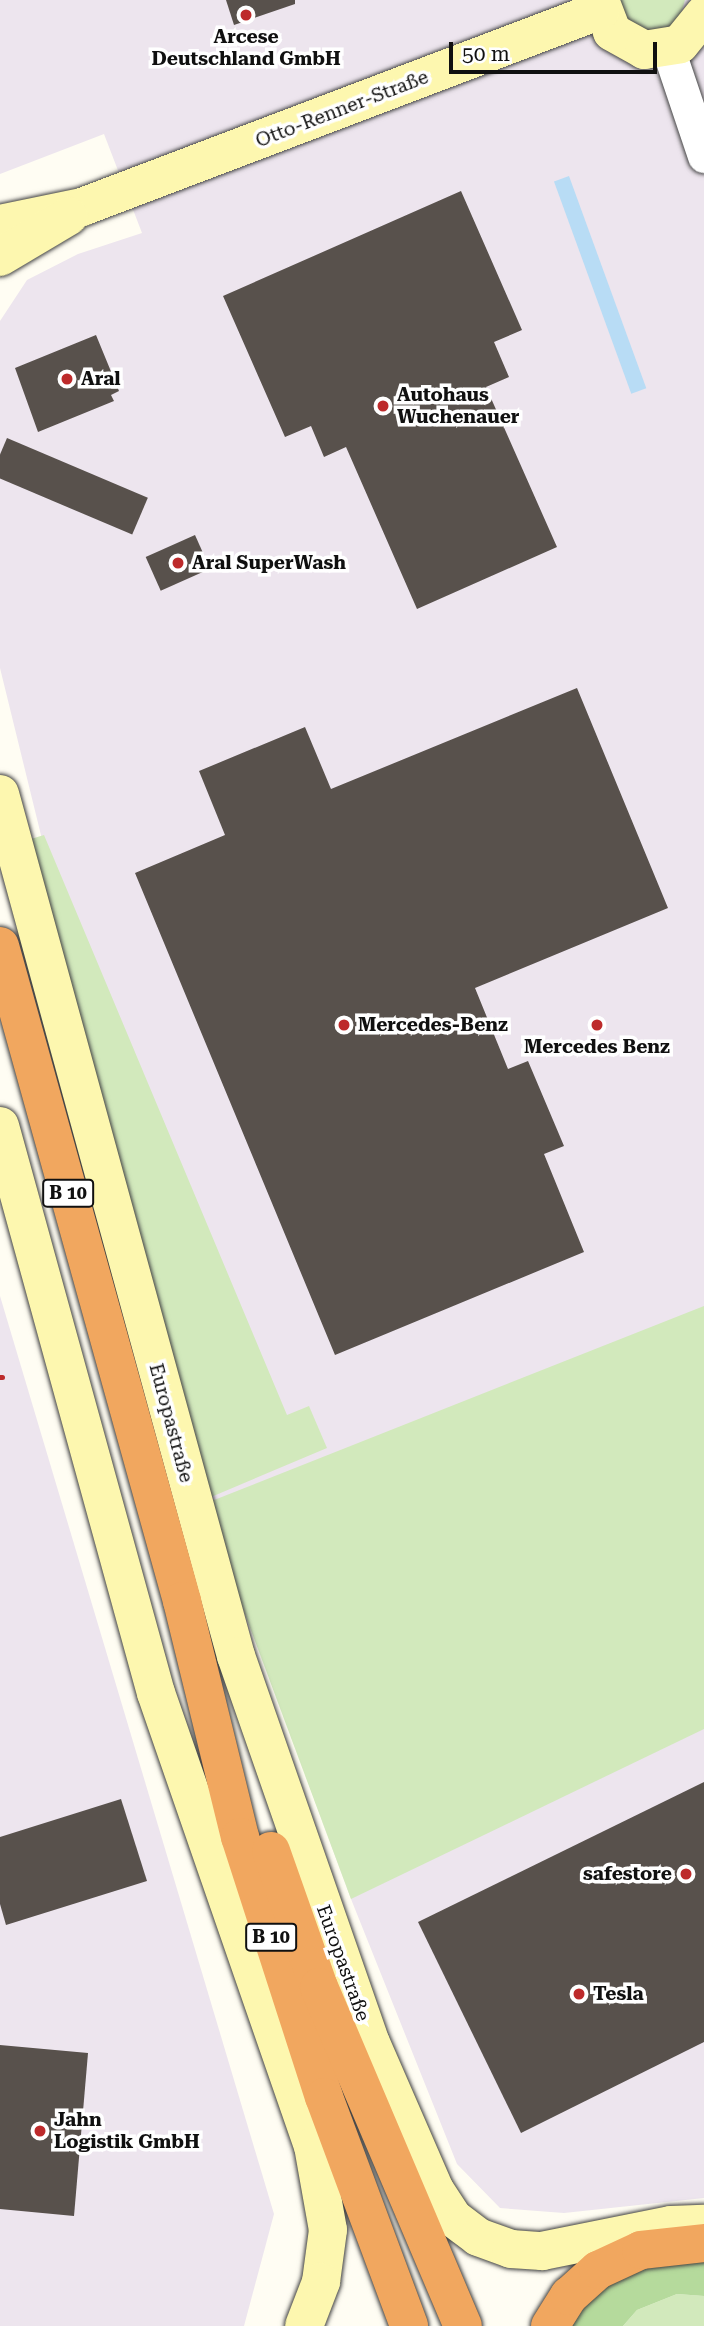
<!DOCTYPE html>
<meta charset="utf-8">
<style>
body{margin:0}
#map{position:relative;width:704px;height:2326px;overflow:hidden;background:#fffdf3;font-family:"Roboto Serif",serif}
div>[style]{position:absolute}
.industrial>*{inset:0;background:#ede5ee}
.green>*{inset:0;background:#d2e9bc}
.forest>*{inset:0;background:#b5da9c}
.water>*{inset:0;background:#b8dcf5;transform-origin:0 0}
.building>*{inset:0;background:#58514c;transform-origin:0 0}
.roads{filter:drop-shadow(0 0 2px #434343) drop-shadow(0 0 2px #434343)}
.street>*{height:33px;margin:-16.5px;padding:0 16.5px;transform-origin:16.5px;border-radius:16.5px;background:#fff}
.secondary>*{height:38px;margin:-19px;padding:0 19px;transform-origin:19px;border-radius:19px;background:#fdf7af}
.highway>*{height:38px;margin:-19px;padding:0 19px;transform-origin:19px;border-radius:19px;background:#f1a75f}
.rail>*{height:5px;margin:-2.5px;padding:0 2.5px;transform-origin:2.5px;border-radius:2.5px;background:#bd2a2b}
.dots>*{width:19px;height:19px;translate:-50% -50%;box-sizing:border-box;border:4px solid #fff;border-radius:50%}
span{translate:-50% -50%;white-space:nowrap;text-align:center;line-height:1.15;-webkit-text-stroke:7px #fff;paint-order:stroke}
.shield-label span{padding:2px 5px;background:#fff;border:2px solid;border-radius:5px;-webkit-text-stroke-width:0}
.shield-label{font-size:18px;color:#101010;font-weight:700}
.poi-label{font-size:19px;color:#101010;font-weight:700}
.left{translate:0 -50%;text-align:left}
.right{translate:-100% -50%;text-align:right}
.street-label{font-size:19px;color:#101010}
.scale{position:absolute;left:449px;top:42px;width:208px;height:32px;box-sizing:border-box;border:4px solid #101010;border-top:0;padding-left:9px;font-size:21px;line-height:24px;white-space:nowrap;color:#101010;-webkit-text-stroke:5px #fff;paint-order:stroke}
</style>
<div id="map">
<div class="industrial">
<div style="clip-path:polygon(0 0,704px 0,704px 2198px,564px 2213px,500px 2208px,457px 2164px,351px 1899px,204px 1500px,0 668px,0 321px,27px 280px,78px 254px,142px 233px,104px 134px,0 174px)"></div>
<div style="clip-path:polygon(0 1296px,274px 2214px,244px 2326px,0 2326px)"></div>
</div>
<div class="green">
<div style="clip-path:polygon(616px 0,685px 0,679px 20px,662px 34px,631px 30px)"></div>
<div style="clip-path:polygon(44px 835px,287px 1415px,309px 1406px,327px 1448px,204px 1500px,31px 839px)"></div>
<div style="clip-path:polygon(704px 1306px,704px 1729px,351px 1899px,204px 1504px)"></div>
<div style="clip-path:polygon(677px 2294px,704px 2296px,704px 2326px,623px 2326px,637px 2310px)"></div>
</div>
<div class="forest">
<div style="clip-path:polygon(704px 2257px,704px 2296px,677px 2294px,637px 2310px,623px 2326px,572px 2326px,592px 2295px,644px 2264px)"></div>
</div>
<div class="water">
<div style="left:569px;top:176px;width:226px;height:16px;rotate:70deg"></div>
</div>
<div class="building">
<div style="clip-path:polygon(226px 0,295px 0,295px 4px,234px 25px)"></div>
<div style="clip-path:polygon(461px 191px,522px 330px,494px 342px,509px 377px,486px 387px,557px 547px,417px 609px,346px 447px,324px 457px,311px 426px,285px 437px,223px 296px)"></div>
<div style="clip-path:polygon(96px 335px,119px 391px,111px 395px,114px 401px,38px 432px,15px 368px)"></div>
<div style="left:7px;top:438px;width:153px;height:40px;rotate:23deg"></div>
<div style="left:195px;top:535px;width:37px;height:54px;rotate:66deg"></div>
<div style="clip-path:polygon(577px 688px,668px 908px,475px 988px,508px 1069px,528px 1061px,564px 1146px,544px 1154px,584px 1252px,335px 1355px,135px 873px,225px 835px,199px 771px,305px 727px,331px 789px)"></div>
<div style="clip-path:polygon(704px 1782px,704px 2042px,521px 2133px,418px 1922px)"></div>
<div style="clip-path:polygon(121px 1799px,147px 1881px,6px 1925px,0 1904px,0 1837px)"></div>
<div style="clip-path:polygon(0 2045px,88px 2053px,74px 2216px,0 2209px)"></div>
</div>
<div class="roads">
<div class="street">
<div style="left:668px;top:49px;width:113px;rotate:71.4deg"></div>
</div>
<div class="secondary">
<div style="left:600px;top:0;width:34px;rotate:69deg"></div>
<div style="left:612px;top:32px;width:37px;rotate:29deg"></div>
<div style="left:644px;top:50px;width:36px;rotate:-9deg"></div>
<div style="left:680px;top:44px;width:38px;rotate:-51deg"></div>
<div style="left:0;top:224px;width:84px;rotate:-11.7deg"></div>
<div style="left:82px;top:207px;width:555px;rotate:-20.79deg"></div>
<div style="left:0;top:257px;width:80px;rotate:-30.7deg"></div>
<div style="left:0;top:794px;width:894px;rotate:74.69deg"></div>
<div style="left:236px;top:1656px;width:410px;rotate:70.8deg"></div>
<div style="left:371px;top:2043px;width:160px;rotate:66.5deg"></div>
<div style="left:435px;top:2190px;width:33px;rotate:57deg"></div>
<div style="left:453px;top:2218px;width:31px;rotate:37deg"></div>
<div style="left:478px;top:2237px;width:35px;rotate:20deg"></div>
<div style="left:511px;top:2249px;width:31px;rotate:4deg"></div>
<div style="left:542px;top:2251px;width:132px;rotate:-11.4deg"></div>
<div style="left:671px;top:2225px;width:33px;rotate:-2deg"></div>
<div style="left:0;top:1126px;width:588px;rotate:74.62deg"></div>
<div style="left:156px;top:1693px;width:479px;rotate:70.9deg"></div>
<div style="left:313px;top:2146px;width:85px;rotate:79.9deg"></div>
<div style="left:328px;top:2230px;width:52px;rotate:97.7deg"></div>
<div style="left:321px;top:2282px;width:47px;rotate:111.1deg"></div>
</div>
<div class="highway">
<div style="left:0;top:946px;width:680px;rotate:74.47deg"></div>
<div style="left:182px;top:1601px;width:243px;rotate:76.2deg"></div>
<div style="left:240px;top:1837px;width:273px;rotate:72.1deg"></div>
<div style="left:324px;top:2097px;width:244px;rotate:69.6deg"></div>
<div style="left:271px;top:1851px;width:144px;rotate:70.6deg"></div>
<div style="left:319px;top:1987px;width:368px;rotate:67deg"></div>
<div style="left:550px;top:2326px;width:36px;rotate:-58deg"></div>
<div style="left:569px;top:2296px;width:39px;rotate:-42deg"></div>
<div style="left:598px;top:2270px;width:47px;rotate:-24.9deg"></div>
<div style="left:641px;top:2250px;width:63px;rotate:-6.3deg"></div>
</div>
</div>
<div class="rail">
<div style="left:0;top:1377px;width:2px"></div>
</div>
<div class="dots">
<div style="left:246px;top:15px;background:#bd2a2b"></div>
<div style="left:67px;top:379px;background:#bd2a2b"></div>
<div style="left:383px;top:406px;background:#bd2a2b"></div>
<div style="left:178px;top:563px;background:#bd2a2b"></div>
<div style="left:344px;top:1025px;background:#bd2a2b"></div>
<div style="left:597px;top:1025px;background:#bd2a2b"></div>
<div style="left:686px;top:1874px;background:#bd2a2b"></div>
<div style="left:579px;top:1994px;background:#bd2a2b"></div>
<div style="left:40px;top:2131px;background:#bd2a2b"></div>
</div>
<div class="shield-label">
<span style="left:68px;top:1193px">B 10</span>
<span style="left:271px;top:1937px">B 10</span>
</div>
<div class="poi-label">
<span style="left:246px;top:48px">Arcese<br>Deutschland GmbH</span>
<span class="left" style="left:81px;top:379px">Aral</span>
<span class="left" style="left:397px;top:406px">Autohaus<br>Wuchenauer</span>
<span class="left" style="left:192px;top:563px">Aral SuperWash</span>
<span class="left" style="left:358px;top:1025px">Mercedes-Benz</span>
<span style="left:597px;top:1047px">Mercedes Benz</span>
<span class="right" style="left:672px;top:1874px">safestore</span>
<span class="left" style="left:593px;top:1994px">Tesla</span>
<span class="left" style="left:54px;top:2131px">Jahn<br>Logistik GmbH</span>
</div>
<div class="street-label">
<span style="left:342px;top:109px;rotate:-21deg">Otto-Renner-Straße</span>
<span style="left:171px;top:1423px;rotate:75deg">Europastraße</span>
<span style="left:343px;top:1963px;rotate:70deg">Europastraße</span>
</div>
<div class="scale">50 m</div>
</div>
